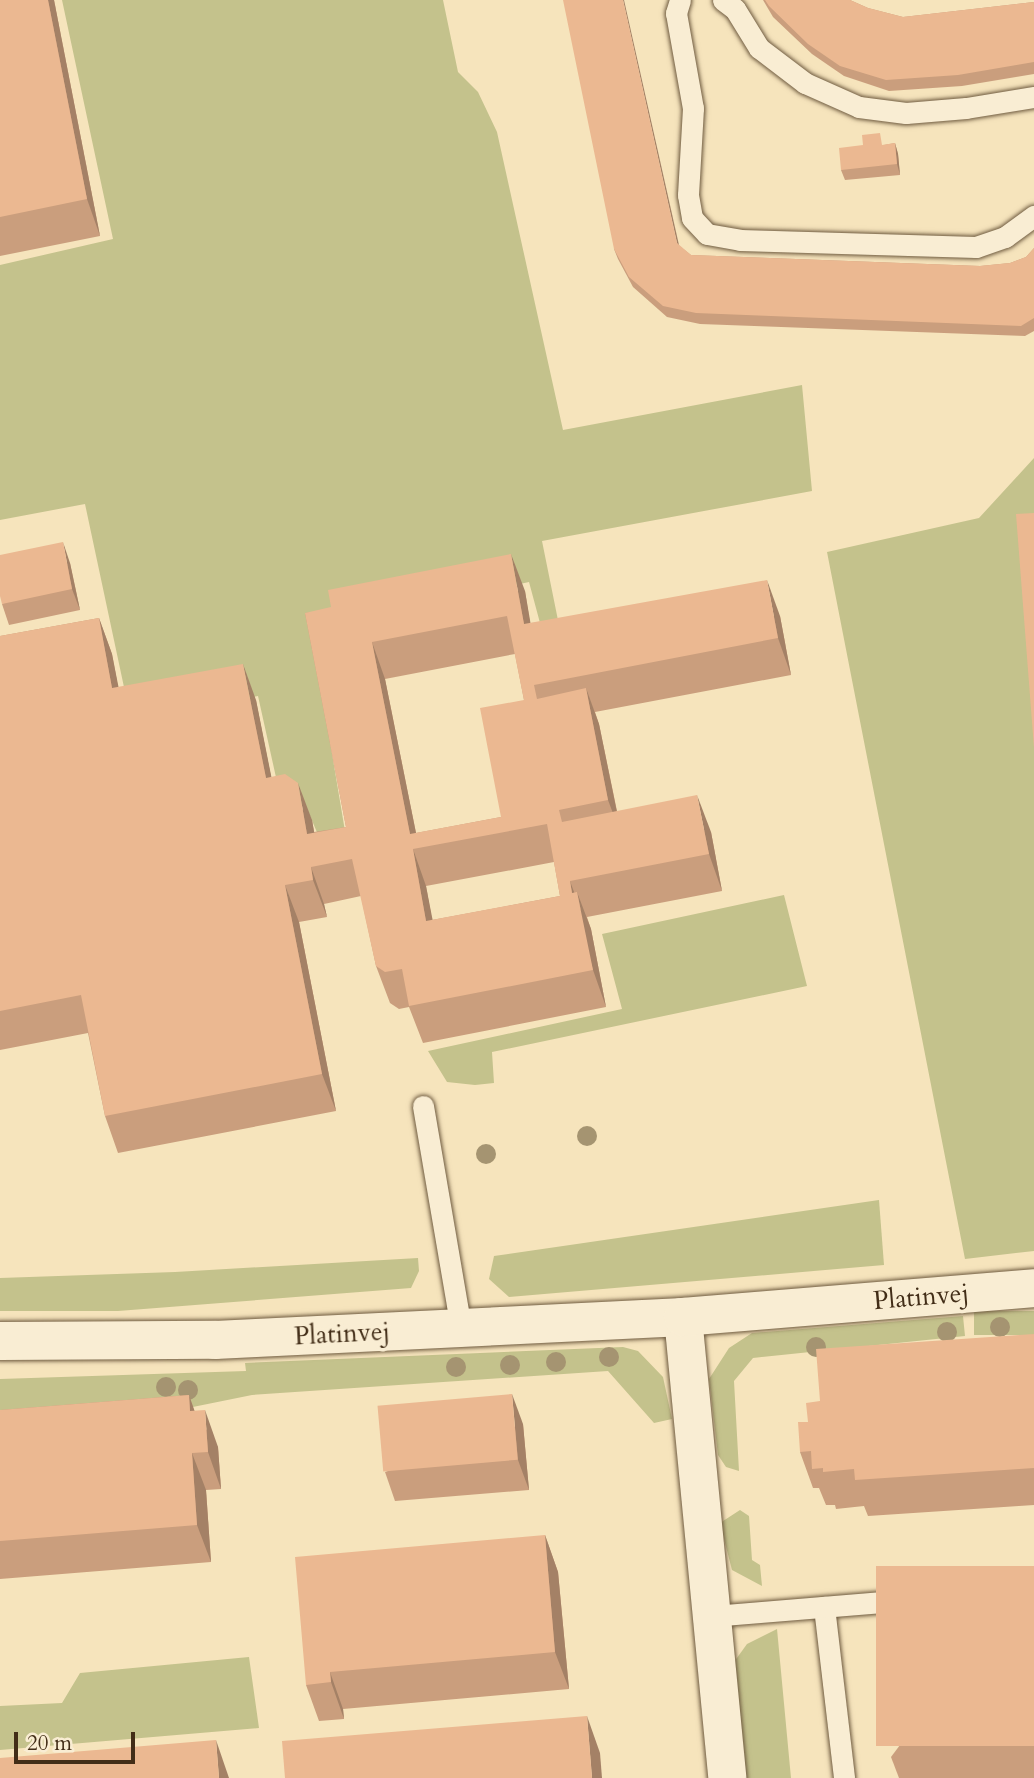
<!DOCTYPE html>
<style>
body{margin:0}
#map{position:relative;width:1034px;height:1778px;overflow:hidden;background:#f6e4bc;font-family:Cardo,serif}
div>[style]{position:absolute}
.green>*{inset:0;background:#c4c28c;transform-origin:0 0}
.roads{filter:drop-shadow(0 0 2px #6f5b40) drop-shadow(0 0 2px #6f5b40)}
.service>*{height:21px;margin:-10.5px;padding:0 10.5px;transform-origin:10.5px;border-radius:10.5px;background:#f9edd3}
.minor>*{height:38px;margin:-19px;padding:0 19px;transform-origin:19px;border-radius:19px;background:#f9edd3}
.tertiary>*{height:38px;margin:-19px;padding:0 19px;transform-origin:19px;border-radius:19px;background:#f9edd3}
.trees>*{width:20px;height:20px;margin:-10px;border-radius:50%;background:#a59471}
.wall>*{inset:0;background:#ca9e7d}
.shaded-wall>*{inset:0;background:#a48166}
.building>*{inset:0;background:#ebb891;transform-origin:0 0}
span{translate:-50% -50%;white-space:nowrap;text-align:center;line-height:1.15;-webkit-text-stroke:7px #f9edd3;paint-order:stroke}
.street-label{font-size:26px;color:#422d17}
.scale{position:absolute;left:14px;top:1732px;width:121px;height:32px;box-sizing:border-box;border:4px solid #422d17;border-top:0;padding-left:9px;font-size:21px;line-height:24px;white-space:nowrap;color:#422d17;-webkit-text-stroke:5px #f9edd3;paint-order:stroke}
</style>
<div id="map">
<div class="green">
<div style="clip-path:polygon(62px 0,443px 0,458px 72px,478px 92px,497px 132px,563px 430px,802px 385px,812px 491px,542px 541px,563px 645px,547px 649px,529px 582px,311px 628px,349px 855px,327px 856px,305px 804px,283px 809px,258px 696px,131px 720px,85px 504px,0 520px,0 265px,113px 239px)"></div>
<div style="clip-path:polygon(1034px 458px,1034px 1251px,965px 1259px,827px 552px,979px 518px)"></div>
<div style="clip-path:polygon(784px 895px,807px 986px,492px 1052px,494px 1083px,475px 1085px,447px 1082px,428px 1051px,622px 1009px,602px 934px)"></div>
<div style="clip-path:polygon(879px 1200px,884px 1265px,509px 1297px,489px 1279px,494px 1256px)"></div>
<div style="clip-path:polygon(418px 1258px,419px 1271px,411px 1288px,118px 1311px,0 1311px,0 1278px,175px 1272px)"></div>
<div style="left:1034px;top:1311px;width:24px;height:60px;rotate:90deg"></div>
<div style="clip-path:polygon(963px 1316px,965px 1336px,753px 1358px,734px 1381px,739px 1471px,726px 1467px,718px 1455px,709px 1379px,729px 1348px,752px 1333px)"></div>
<div style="clip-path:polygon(623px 1347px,638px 1351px,663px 1377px,672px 1419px,654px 1423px,608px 1371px,252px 1395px,178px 1410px,0 1414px,0 1379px,246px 1371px,245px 1363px)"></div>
<div style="clip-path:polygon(740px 1510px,749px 1516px,752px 1560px,760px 1565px,762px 1586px,732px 1570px,720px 1523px)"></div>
<div style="clip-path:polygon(777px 1629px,791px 1778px,742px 1778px,734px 1662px,747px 1644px)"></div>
<div style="clip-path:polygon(249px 1657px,259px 1728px,0 1750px,0 1706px,62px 1703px,80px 1673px)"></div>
</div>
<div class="roads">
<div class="service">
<div style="left:680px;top:0;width:14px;rotate:107deg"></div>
<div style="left:676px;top:13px;width:97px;rotate:79.9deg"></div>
<div style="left:693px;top:108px;width:87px;rotate:93.3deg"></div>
<div style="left:688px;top:195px;width:23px;rotate:80deg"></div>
<div style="left:692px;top:218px;width:22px;rotate:47deg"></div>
<div style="left:707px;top:234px;width:34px;rotate:10deg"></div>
<div style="left:740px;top:240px;width:236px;rotate:1.7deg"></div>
<div style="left:976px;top:247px;width:31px;rotate:-19deg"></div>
<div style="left:1005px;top:237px;width:36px;rotate:-36deg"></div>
<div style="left:723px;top:0;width:15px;rotate:37deg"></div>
<div style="left:735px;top:9px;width:46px;rotate:58.4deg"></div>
<div style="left:759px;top:48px;width:58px;rotate:37.3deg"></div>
<div style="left:805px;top:83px;width:59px;rotate:24deg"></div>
<div style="left:859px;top:107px;width:47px;rotate:7.3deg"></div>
<div style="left:906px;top:113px;width:60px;rotate:-4.8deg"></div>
<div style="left:966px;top:108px;width:69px;rotate:-9.2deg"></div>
<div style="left:423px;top:1106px;width:225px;rotate:80.3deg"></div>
<div style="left:824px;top:1607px;width:172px;rotate:83.3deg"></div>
<div style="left:712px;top:1616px;width:194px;rotate:-4.7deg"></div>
</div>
<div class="minor">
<div style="left:683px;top:1317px;width:463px;rotate:84.5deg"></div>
</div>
<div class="tertiary">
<div style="left:0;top:1341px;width:215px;rotate:-0.3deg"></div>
<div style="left:215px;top:1340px;width:469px;rotate:-2.8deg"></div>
<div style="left:683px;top:1317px;width:352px;rotate:-4.7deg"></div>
</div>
</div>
<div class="trees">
<div style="left:587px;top:1136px"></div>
<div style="left:486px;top:1154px"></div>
<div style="left:1000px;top:1327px"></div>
<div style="left:947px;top:1332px"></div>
<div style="left:816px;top:1347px"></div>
<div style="left:609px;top:1357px"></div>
<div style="left:556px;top:1362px"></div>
<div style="left:510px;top:1365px"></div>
<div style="left:456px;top:1367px"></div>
<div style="left:166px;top:1387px"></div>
<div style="left:188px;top:1390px"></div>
</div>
<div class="wall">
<div style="clip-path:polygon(0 0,54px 0,100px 236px,0 256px)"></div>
<div style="clip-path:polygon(763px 0,850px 0,868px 8px,903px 17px,1034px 2px,1034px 74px,962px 86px,889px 91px,844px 76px,812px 54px,773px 17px)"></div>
<div style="clip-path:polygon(895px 143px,898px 154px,900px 175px,845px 180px,841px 170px,884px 145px)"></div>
<div style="clip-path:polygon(678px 245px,691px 255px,980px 266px,1010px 263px,1026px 257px,1034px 248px,1034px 331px,1025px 336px,700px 324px,667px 317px,633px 287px,618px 259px,614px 249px)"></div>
<div style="clip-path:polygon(70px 563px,80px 610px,9px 625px,2px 604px)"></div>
<div style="clip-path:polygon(evenodd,525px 591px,530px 623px,780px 616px,791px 675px,595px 712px,599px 724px,617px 811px,711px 832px,722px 891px,587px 917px,591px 929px,606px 1007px,423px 1043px,409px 1007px,399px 1009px,390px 1003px,376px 966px,361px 896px,324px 904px,327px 917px,299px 922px,336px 1111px,118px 1153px,105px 1116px,88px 1033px,0 1050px,0 636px,99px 618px,112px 654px,118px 687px,256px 700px,271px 777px,312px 820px,314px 832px,346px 827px,305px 613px,525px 591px,515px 654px,524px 700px,501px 817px,416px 833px,385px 679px,515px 654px,525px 591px,554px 862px,560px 896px,432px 920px,426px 886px,554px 862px)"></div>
<div style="clip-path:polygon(1034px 1334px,1034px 1505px,868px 1516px,864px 1506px,836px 1509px,835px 1505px,826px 1505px,819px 1488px,813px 1488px,800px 1452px,808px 1422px,820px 1401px)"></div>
<div style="clip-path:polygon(189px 1395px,194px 1411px,218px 1447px,221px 1489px,206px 1490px,211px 1562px,0 1579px,0 1410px)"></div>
<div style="clip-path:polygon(523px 1424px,529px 1490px,395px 1501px,385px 1472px)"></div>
<div style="clip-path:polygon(545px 1535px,558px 1572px,569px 1689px,343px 1709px,344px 1719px,319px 1721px,306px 1685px)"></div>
<div style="clip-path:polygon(1034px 1566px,1034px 1778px,899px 1778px,891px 1757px)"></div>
</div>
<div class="shaded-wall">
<div style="clip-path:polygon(48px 0,54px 0,100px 236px,87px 199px)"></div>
<div style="clip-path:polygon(623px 0,624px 0,681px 254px,677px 243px)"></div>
<div style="clip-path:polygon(895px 143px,898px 154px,900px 175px,897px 164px)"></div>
<div style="clip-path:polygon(63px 542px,70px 563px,80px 610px,72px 589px)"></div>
<div style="clip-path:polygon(511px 554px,525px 591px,537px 661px,524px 624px)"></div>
<div style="clip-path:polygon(767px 580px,780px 616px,791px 675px,778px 638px)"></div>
<div style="clip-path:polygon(99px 618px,112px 654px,126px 725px,112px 688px)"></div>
<div style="clip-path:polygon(372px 642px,385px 679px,419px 848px,410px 834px)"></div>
<div style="clip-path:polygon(243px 664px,256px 700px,279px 815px,266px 778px)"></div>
<div style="clip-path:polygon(586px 688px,599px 724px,622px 837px,608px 800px)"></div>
<div style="clip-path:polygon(298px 783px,312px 820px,320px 865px,307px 834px)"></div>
<div style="clip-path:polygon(697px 795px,711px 832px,722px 891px,709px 854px)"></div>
<div style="clip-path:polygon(413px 849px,426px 886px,440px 958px,426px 921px)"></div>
<div style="clip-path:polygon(311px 867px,324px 904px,327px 917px,313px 880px)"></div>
<div style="clip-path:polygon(570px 881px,581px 911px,577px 892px,591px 929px,606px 1007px,593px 970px,572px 893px)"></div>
<div style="clip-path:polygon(285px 885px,299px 922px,336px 1111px,322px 1074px)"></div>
<div style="clip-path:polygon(512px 1394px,523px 1424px,529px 1490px,518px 1460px)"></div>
<div style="clip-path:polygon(189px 1395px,202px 1432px,190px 1411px)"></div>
<div style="clip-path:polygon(205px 1410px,218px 1447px,221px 1489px,208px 1452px)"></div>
<div style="clip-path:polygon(192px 1453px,206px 1490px,211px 1562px,197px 1525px)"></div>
<div style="clip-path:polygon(545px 1535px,558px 1572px,569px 1689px,555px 1652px)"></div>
<div style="clip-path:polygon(330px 1672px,343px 1709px,344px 1719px,331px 1682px)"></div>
<div style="clip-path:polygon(587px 1716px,600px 1753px,602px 1778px,592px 1778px)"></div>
<div style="clip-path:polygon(216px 1740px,229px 1778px,219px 1778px)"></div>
</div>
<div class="building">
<div style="clip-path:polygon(0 0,48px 0,87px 199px,0 217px)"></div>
<div style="clip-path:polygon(563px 0,623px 0,677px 243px,691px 255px,980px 266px,1010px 263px,1026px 257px,1034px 248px,1034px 318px,1021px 326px,696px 313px,663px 306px,629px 277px,614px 249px)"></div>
<div style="clip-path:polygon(765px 0,850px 0,868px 8px,903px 17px,1034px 2px,1034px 62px,958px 75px,886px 80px,840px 66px,808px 44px,769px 6px)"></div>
<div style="clip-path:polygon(880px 133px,882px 145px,895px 143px,897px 164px,841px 170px,839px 148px,863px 145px,862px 135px)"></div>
<div style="clip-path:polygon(1034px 513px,1034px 748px,1016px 514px)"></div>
<div style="clip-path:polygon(63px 542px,72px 589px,2px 604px,0 596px,0 555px)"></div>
<div style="clip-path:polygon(evenodd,511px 554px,524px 624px,767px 580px,778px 638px,534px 685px,537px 699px,586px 688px,608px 800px,559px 810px,562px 822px,697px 795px,709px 854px,570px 881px,572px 893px,577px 892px,593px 970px,409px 1006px,402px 969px,385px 972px,376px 966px,352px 859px,311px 867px,313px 880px,285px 885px,322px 1074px,105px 1116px,81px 995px,0 1011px,0 636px,99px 618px,112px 688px,243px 664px,266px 778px,285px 774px,298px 783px,307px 834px,346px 827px,305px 613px,331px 607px,328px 590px,511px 554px,507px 616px,524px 700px,480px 708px,501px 817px,410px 834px,372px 642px,507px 616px,511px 554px,547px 824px,560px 896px,426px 921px,413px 849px,547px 824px)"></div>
<div style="clip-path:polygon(1034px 1334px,1034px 1468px,855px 1480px,854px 1469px,823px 1472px,823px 1468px,812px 1469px,811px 1451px,800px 1452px,798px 1422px,808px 1422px,806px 1403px,820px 1401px,816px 1349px)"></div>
<div style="left:512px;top:1394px;width:66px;height:135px;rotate:85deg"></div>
<div style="clip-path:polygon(189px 1395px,190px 1411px,205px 1410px,208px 1452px,192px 1453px,197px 1525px,0 1541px,0 1410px)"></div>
<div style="clip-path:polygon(545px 1535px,555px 1652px,330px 1672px,331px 1682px,306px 1685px,295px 1557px)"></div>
<div style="left:1034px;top:1566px;width:180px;height:158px;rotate:90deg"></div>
<div style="clip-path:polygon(587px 1716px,592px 1778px,285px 1778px,282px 1741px)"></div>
<div style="clip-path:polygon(216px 1740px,219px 1778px,0 1778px,0 1758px)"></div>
</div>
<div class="street-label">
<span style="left:921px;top:1297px;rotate:-5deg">Platinvej</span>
<span style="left:342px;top:1334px;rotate:-3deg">Platinvej</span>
</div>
<div class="scale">20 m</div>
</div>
